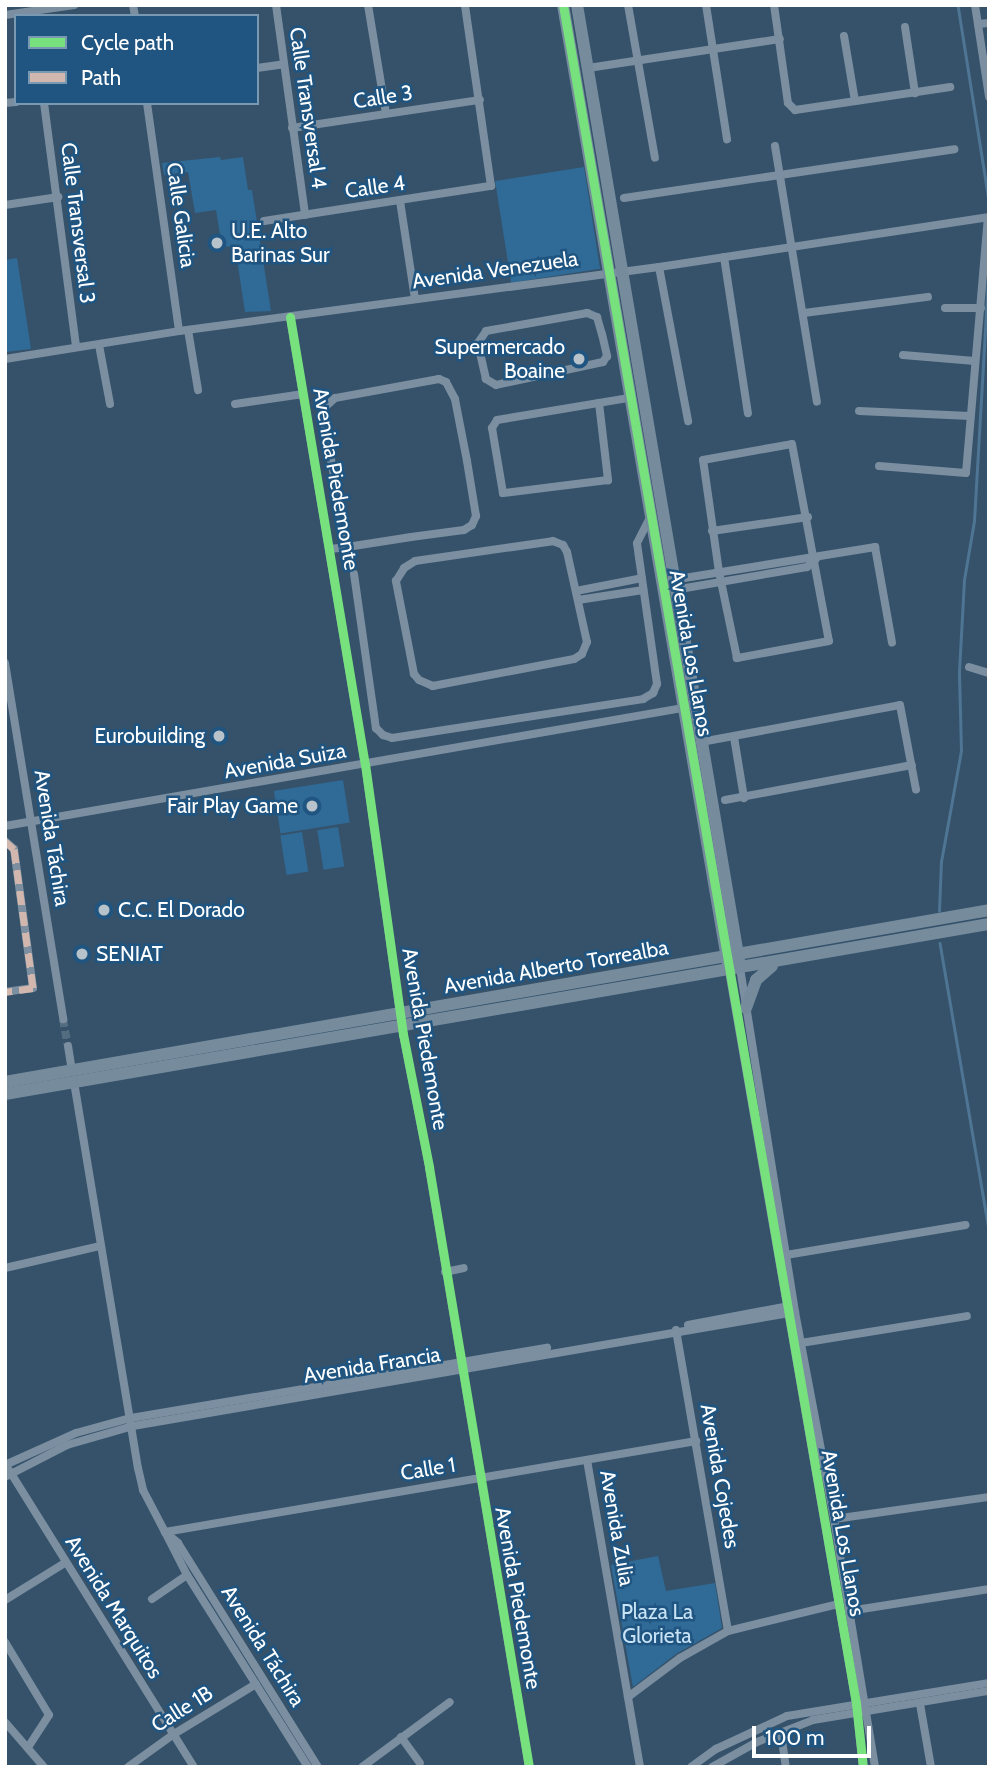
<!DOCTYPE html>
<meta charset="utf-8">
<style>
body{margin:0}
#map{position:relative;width:994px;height:1772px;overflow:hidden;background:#35526a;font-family:Cabin,sans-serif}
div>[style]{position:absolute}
.green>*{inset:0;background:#306a96;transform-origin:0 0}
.stream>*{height:2.5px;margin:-1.25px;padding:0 1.25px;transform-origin:1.25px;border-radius:1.25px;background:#4e7594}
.street-tunnel>*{height:8px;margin-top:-4px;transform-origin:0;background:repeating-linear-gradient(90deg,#536c80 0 8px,transparent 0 12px)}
.street>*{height:8px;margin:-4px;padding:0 4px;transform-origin:4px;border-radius:4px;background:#7b8fa0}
.secondary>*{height:12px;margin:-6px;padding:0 6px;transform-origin:6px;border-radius:6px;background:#768c9d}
.quiet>*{height:7px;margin-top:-3.5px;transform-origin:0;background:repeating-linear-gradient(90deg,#d1b7ad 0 14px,transparent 0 21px)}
.cycleway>*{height:9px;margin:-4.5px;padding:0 4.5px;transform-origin:4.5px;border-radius:4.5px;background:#77e17e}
.dots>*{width:19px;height:19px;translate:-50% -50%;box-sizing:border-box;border:4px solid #1f5580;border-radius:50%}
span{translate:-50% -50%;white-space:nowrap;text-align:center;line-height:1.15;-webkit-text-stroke:5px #1f5580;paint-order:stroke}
.street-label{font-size:21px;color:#fff}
.poi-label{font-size:21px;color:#fff}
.left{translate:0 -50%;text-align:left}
.right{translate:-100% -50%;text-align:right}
.park-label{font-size:21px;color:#c8e3f6}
.frame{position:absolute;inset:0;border:7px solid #fff;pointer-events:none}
.legend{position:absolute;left:14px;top:14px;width:245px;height:91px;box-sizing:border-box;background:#1f5580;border:2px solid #7999b3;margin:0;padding:9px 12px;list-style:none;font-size:21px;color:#fff}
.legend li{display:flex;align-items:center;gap:14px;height:35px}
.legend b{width:35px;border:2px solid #7999b3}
.scale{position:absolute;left:752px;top:1726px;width:119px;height:32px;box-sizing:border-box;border:4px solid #fff;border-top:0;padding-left:9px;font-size:21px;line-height:24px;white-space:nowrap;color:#fff;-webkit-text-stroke:5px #1f5580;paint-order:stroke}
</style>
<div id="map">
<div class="green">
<div style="clip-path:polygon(220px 157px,221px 160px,243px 157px,248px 190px,252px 190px,271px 311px,245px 312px,235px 246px,222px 247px,216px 210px,195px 213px,188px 172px,164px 175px,162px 163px)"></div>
<div style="left:584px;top:167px;width:103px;height:90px;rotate:81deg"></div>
<div style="clip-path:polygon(17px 258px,31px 349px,5px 352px,5px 260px)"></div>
<div style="left:343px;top:780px;width:43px;height:70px;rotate:81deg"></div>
<div style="left:338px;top:827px;width:40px;height:21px;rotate:81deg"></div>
<div style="left:302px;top:832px;width:40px;height:22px;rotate:81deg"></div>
<div style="clip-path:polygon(658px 1556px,666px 1591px,715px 1583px,722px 1628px,676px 1654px,633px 1687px,611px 1565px)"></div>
</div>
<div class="stream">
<div style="left:958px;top:5px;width:198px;rotate:81deg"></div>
<div style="left:939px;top:911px;width:49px;rotate:-87.7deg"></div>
<div style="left:941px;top:862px;width:113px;rotate:-79.8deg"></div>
<div style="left:961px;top:751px;width:79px;rotate:-91.5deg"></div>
<div style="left:959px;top:672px;width:92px;rotate:-86.9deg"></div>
<div style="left:964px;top:580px;width:60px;rotate:-80.4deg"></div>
<div style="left:974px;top:521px;width:264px;rotate:-86.7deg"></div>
<div style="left:940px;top:943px;width:290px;rotate:80.3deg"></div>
</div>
<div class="street-tunnel">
<div style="left:63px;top:1019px;width:27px;rotate:80deg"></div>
</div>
<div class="street">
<div style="left:133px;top:5px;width:11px;rotate:80deg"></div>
<div style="left:276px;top:5px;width:212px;rotate:82.1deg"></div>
<div style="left:368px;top:5px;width:110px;rotate:80.6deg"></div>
<div style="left:628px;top:5px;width:155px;rotate:80deg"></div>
<div style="left:706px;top:5px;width:136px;rotate:81.1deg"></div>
<div style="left:774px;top:5px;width:99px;rotate:81.9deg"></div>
<div style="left:788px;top:103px;width:10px;rotate:45deg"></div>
<div style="left:795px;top:110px;width:157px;rotate:-8.4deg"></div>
<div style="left:975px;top:5px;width:93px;rotate:81.3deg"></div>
<div style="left:5px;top:15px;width:70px;rotate:-8.2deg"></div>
<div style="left:978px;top:24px;width:11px;rotate:-5deg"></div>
<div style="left:905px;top:27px;width:67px;rotate:81.4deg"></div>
<div style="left:844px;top:36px;width:66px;rotate:80.4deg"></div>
<div style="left:257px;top:68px;width:27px;rotate:-8deg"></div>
<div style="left:588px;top:68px;width:194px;rotate:-8.6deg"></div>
<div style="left:5px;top:103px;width:11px;rotate:-5deg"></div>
<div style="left:44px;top:103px;width:246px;rotate:82.5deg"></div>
<div style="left:147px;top:103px;width:230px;rotate:82deg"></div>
<div style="left:292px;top:128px;width:190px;rotate:-8.5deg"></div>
<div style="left:775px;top:146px;width:259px;rotate:80.7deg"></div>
<div style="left:624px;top:198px;width:334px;rotate:-8.4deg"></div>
<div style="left:400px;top:201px;width:99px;rotate:81.3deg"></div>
<div style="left:5px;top:205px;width:54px;rotate:-8.6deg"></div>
<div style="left:264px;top:221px;width:230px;rotate:-8.8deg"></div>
<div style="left:491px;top:186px;width:183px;rotate:-98.2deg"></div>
<div style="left:724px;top:257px;width:158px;rotate:81.3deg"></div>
<div style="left:659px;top:267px;width:157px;rotate:79.3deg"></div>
<div style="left:945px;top:308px;width:36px"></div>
<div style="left:587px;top:313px;width:11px;rotate:22deg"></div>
<div style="left:597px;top:317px;width:18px;rotate:74deg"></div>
<div style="left:602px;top:334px;width:23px;rotate:77deg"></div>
<div style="left:607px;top:356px;width:7px;rotate:124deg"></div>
<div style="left:603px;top:362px;width:109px;rotate:167.9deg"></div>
<div style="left:496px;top:385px;width:12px;rotate:-149deg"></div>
<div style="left:486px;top:379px;width:37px;rotate:-103deg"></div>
<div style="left:478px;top:343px;width:14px;rotate:-56deg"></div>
<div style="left:486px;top:331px;width:103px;rotate:-10.1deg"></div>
<div style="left:804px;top:313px;width:125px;rotate:-7.4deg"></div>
<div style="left:290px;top:317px;width:453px;rotate:80.5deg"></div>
<div style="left:365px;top:764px;width:273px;rotate:82deg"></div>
<div style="left:403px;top:1034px;width:136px;rotate:78.9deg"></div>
<div style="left:429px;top:1167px;width:608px;rotate:80.54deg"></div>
<div style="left:188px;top:330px;width:61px;rotate:80.5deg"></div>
<div style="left:99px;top:345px;width:60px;rotate:79.4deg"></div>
<div style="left:903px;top:355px;width:72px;rotate:4.8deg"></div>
<div style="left:5px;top:359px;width:176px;rotate:-9.1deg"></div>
<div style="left:179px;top:331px;width:484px;rotate:-7.6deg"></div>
<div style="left:659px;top:267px;width:334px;rotate:-8.6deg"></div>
<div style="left:599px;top:403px;width:78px;rotate:83.3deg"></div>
<div style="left:608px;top:480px;width:106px;rotate:172.9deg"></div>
<div style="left:503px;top:493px;width:66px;rotate:-99.6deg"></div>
<div style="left:492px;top:428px;width:9px;rotate:-58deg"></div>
<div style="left:497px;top:420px;width:134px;rotate:-9.5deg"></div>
<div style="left:235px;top:404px;width:69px;rotate:-8.4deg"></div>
<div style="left:859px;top:411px;width:111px;rotate:2.6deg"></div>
<div style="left:792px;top:444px;width:200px;rotate:79.4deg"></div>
<div style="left:829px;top:641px;width:94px;rotate:169.5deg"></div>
<div style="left:737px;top:658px;width:88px;rotate:-101.8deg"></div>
<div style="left:719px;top:572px;width:113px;rotate:-98.1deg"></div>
<div style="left:703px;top:460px;width:90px;rotate:-10.2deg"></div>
<div style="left:879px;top:466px;width:87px;rotate:4.6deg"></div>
<div style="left:966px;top:473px;width:256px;rotate:-85.1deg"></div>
<div style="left:712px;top:531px;width:97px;rotate:-8.3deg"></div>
<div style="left:553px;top:541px;width:11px;rotate:22deg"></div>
<div style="left:563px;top:545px;width:8px;rotate:60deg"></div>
<div style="left:567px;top:552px;width:92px;rotate:77.5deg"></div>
<div style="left:587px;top:642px;width:13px;rotate:113deg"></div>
<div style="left:582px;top:654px;width:9px;rotate:148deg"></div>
<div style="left:574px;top:659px;width:144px;rotate:169.2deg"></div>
<div style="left:433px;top:686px;width:15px;rotate:-157deg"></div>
<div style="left:419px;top:680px;width:8px;rotate:-130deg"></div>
<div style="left:414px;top:674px;width:95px;rotate:-101deg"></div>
<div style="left:396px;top:581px;width:15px;rotate:-58deg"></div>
<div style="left:404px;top:568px;width:13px;rotate:-32deg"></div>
<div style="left:415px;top:561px;width:139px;rotate:-8.2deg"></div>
<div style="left:330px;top:549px;width:17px;rotate:-7deg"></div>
<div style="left:347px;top:547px;width:65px;rotate:-8.9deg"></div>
<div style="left:411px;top:537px;width:53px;rotate:-7.5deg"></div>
<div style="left:464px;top:530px;width:9px;rotate:-32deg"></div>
<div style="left:472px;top:525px;width:10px;rotate:-66deg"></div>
<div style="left:476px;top:516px;width:56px;rotate:-99.3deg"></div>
<div style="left:467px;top:461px;width:63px;rotate:-101deg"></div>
<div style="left:455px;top:399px;width:19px;rotate:-118deg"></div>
<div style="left:446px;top:382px;width:8px;rotate:-157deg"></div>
<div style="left:439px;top:379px;width:106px;rotate:169.6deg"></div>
<div style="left:335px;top:398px;width:13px;rotate:138deg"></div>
<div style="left:325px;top:407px;width:9px;rotate:103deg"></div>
<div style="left:323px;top:416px;width:133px;rotate:79.6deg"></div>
<div style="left:354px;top:574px;width:156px;rotate:81.9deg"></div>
<div style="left:376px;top:728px;width:10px;rotate:45deg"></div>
<div style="left:383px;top:735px;width:9px;rotate:18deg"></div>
<div style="left:392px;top:738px;width:254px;rotate:-8.8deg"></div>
<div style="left:643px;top:699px;width:12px;rotate:-31deg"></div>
<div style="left:653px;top:693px;width:10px;rotate:-66deg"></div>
<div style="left:657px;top:684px;width:142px;rotate:-98.1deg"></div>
<div style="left:637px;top:543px;width:28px;rotate:-63deg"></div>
<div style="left:672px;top:580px;width:206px;rotate:-9.2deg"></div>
<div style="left:875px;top:547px;width:97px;rotate:79.9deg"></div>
<div style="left:674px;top:590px;width:135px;rotate:-9.8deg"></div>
<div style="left:807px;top:567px;width:12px;rotate:-42deg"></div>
<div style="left:576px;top:591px;width:67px;rotate:-11.1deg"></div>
<div style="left:578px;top:600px;width:66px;rotate:-8.7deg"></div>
<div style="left:5px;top:663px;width:361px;rotate:80.7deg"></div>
<div style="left:969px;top:667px;width:21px;rotate:17deg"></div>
<div style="left:734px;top:737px;width:62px;rotate:80.7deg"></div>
<div style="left:701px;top:742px;width:202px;rotate:-10.5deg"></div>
<div style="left:900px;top:705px;width:86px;rotate:79.3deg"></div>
<div style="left:725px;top:800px;width:190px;rotate:-10.6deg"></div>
<div style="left:5px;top:826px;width:693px;rotate:-9.88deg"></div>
<div style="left:5px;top:841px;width:12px;rotate:42deg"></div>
<div style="left:14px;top:849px;width:140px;rotate:82.2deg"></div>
<div style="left:33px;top:988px;width:28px;rotate:172deg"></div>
<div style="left:740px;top:968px;width:348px;rotate:80.9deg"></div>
<div style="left:795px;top:1312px;width:211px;rotate:79.3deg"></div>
<div style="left:834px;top:1519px;width:251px;rotate:80.6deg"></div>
<div style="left:729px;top:971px;width:743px;rotate:80.16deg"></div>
<div style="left:856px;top:1703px;width:64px;rotate:83.8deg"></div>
<div style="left:68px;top:1046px;width:25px;rotate:81deg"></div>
<div style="left:74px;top:1082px;width:391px;rotate:80.6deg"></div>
<div style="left:138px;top:1468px;width:23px;rotate:77deg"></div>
<div style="left:143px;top:1490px;width:47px;rotate:62.4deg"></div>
<div style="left:165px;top:1532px;width:539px;rotate:-9.72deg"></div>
<div style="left:786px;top:1255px;width:182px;rotate:-9.5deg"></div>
<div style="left:5px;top:1268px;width:98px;rotate:-13deg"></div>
<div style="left:445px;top:1272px;width:19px;rotate:-12deg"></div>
<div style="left:688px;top:1325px;width:103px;rotate:-10.7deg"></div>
<div style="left:676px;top:1330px;width:305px;rotate:80.2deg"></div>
<div style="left:801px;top:1343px;width:168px;rotate:-9.2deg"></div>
<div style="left:587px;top:1460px;width:312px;rotate:80.2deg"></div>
<div style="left:5px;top:1465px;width:78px;rotate:-24.3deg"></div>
<div style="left:76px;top:1433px;width:57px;rotate:-15.3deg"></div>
<div style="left:131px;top:1418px;width:422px;rotate:-9.6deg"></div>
<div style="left:9px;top:1470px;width:350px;rotate:58.1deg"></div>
<div style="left:5px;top:1477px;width:70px;rotate:-27.3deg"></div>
<div style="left:67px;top:1445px;width:69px;rotate:-16.1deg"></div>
<div style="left:133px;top:1426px;width:672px;rotate:-9.77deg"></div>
<div style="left:834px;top:1519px;width:157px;rotate:-8.1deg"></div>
<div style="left:152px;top:1599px;width:42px;rotate:-34.4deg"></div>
<div style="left:5px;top:1600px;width:70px;rotate:-31.7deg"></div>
<div style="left:849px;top:1611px;width:142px;rotate:-8.9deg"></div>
<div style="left:5px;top:1642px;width:85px;rotate:58.9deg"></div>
<div style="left:49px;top:1715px;width:38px;rotate:123deg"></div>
<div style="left:628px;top:1697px;width:65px;rotate:-36.9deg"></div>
<div style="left:680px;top:1658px;width:55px;rotate:-29.4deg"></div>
<div style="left:728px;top:1631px;width:113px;rotate:-13.8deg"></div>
<div style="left:920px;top:1704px;width:64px;rotate:80.1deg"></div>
<div style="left:5px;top:1722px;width:60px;rotate:49.1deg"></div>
<div style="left:781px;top:1733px;width:34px;rotate:82deg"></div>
<div style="left:401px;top:1737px;width:32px;rotate:54deg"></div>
<div style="left:128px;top:1767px;width:57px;rotate:-35.7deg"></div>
<div style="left:174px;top:1734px;width:96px;rotate:-31.4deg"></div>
<div style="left:308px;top:1767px;width:227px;rotate:-122.2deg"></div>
<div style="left:187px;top:1575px;width:48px;rotate:-117.1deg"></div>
<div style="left:165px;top:1532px;width:17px;rotate:40deg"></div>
<div style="left:178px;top:1543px;width:264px;rotate:58deg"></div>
<div style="left:362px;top:1767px;width:109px;rotate:-36.5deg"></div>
<div style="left:691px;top:1767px;width:31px;rotate:-36deg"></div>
<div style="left:716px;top:1749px;width:78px;rotate:-24.9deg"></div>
<div style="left:787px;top:1716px;width:205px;rotate:-9.3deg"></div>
<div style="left:712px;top:1767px;width:51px;rotate:-29.1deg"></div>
<div style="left:757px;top:1742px;width:60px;rotate:-21.4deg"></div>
<div style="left:813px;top:1720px;width:178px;rotate:-9.4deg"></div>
</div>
<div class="secondary">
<div style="left:563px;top:5px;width:973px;rotate:80.24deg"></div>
<div style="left:577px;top:5px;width:970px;rotate:80.38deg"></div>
<div style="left:746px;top:1008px;width:30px;rotate:-70deg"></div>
<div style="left:756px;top:980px;width:21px;rotate:-41deg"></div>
<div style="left:5px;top:1082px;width:999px;rotate:-9.91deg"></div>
<div style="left:5px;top:1094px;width:999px;rotate:-9.8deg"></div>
</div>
<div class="quiet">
<div style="left:5px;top:841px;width:12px;rotate:42deg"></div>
<div style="left:14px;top:849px;width:140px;rotate:82.2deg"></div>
<div style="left:33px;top:988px;width:28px;rotate:172deg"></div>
</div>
<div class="cycleway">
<div style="left:563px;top:5px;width:1723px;rotate:80.21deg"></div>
<div style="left:856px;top:1703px;width:64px;rotate:83.8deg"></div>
<div style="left:290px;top:317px;width:453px;rotate:80.5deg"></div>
<div style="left:365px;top:764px;width:273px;rotate:82deg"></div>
<div style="left:403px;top:1034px;width:136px;rotate:78.9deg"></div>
<div style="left:429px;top:1167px;width:608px;rotate:80.54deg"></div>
</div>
<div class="dots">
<div style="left:217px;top:243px;background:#b8c2cb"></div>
<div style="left:579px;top:359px;background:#b8c2cb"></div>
<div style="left:219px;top:736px;background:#b8c2cb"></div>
<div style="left:312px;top:806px;background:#b8c2cb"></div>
<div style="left:104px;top:910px;background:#b8c2cb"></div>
<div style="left:82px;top:954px;background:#b8c2cb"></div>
</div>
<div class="street-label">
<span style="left:383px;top:97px;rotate:-9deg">Calle 3</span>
<span style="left:308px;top:108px;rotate:82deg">Calle Transversal 4</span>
<span style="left:375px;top:187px;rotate:-8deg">Calle 4</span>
<span style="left:181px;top:215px;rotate:82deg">Calle Galicia</span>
<span style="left:78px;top:223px;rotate:83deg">Calle Transversal 3</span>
<span style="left:495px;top:270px;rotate:-8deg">Avenida Venezuela</span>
<span style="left:336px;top:479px;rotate:80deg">Avenida Piedemonte</span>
<span style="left:691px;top:653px;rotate:80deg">Avenida Los Llanos</span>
<span style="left:285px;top:761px;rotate:-10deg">Avenida Suiza</span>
<span style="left:52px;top:838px;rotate:81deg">Avenida Táchira</span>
<span style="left:556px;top:967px;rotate:-10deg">Avenida Alberto Torrealba</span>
<span style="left:425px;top:1039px;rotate:80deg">Avenida Piedemonte</span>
<span style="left:372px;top:1365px;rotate:-9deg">Avenida Francia</span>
<span style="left:428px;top:1469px;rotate:-9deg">Calle 1</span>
<span style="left:720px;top:1476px;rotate:80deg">Avenida Cojedes</span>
<span style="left:617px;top:1528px;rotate:80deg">Avenida Zulia</span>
<span style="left:843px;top:1533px;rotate:80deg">Avenida Los Llanos</span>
<span style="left:518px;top:1598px;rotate:80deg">Avenida Piedemonte</span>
<span style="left:114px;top:1607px;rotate:58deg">Avenida Marquitos</span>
<span style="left:263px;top:1646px;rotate:58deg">Avenida Táchira</span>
<span style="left:182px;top:1709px;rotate:-32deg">Calle 1B</span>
</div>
<div class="poi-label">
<span class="left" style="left:231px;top:243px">U.E. Alto<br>Barinas Sur</span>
<span class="right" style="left:565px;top:359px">Supermercado<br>Boaine</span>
<span class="right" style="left:205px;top:736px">Eurobuilding</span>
<span class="right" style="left:298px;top:806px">Fair Play Game</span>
<span class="left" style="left:118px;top:910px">C.C. El Dorado</span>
<span class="left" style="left:96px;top:954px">SENIAT</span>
</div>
<div class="park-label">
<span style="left:657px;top:1624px">Plaza La<br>Glorieta</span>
</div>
<div class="frame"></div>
<ul class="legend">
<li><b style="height:9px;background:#77e17e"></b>Cycle path</li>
<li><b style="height:9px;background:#d1b7ad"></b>Path</li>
</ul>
<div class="scale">100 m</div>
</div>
